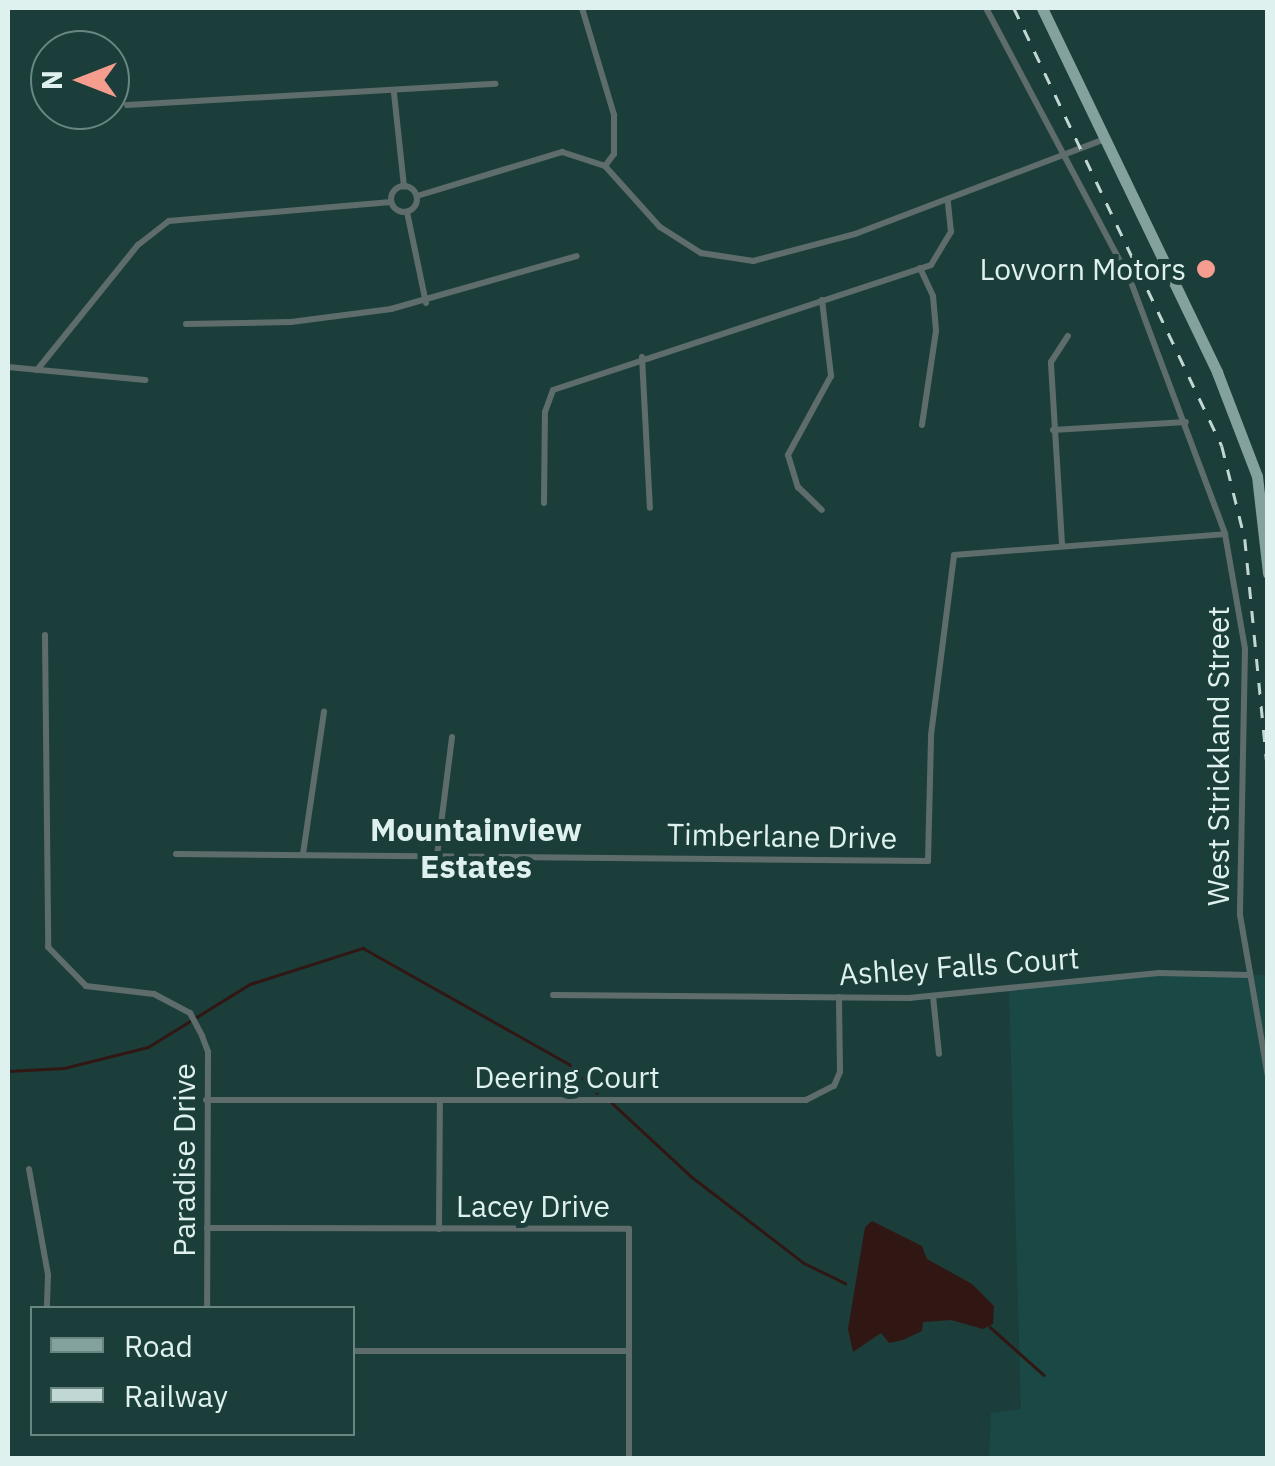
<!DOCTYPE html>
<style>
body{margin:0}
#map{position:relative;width:1275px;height:1466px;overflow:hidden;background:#1c3e3b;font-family:"IBM Plex Sans",sans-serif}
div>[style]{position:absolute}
.built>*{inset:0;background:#1a4844}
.water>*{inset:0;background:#311713}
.stream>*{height:2.5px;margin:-1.25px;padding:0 1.25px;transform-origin:1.25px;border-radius:1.25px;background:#311713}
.street>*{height:6px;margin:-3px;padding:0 3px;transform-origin:3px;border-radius:3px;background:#5e6d6b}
.street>.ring{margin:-3px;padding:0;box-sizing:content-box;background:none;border:6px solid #5e6d6b;border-radius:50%}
.primary>*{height:11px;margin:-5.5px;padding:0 5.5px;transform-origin:5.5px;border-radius:5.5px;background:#83a19d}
.rail>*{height:2.5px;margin-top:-1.25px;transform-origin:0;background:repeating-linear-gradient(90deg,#c1d7d4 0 12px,transparent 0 24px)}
.dots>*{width:28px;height:28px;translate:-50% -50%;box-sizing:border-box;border:5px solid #1c3e3b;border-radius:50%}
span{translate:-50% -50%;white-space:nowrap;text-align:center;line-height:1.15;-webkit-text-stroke:10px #1c3e3b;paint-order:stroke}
.poi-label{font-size:30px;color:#def1ee}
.right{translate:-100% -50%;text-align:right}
.street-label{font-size:30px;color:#def1ee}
.neighbourhood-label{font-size:32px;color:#def1ee;font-weight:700}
.frame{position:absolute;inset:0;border:10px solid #def1ee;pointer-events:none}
.legend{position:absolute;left:30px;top:1306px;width:325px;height:130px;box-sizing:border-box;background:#1c3e3b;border:2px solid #6a8683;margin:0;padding:12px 18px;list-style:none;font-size:30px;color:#def1ee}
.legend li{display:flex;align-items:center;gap:20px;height:50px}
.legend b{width:50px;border:2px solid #6a8683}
.north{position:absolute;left:30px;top:30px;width:100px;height:100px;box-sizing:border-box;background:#1c3e3b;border:2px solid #6a8683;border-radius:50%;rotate:270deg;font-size:28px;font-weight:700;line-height:40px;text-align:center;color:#def1ee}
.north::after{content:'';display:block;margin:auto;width:35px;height:45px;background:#f59d8e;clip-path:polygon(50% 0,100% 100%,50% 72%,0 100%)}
</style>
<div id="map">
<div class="built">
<div style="clip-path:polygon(1159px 973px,1267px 975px,1267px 1458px,989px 1458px,991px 1413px,1021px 1409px,1009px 988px)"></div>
</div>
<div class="water">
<div style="clip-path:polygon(872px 1221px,922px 1246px,927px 1259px,972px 1284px,994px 1306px,993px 1324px,983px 1329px,951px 1320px,923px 1322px,922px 1331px,903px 1340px,889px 1343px,881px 1333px,853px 1352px,848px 1329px,865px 1227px)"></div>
</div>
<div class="stream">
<div style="left:8px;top:1071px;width:56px;rotate:-3.1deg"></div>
<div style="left:64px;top:1068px;width:87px;rotate:-14deg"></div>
<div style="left:148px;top:1047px;width:120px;rotate:-31.7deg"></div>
<div style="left:250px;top:984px;width:119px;rotate:-17.7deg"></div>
<div style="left:363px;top:948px;width:236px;rotate:29.4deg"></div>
<div style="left:569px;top:1064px;width:40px;rotate:46deg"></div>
<div style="left:612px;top:1103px;width:109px;rotate:42.8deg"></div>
<div style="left:692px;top:1177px;width:141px;rotate:37.5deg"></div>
<div style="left:804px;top:1263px;width:46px;rotate:26deg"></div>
<div style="left:990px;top:1327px;width:72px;rotate:41.6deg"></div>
</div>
<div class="street">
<div style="left:582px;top:8px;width:112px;rotate:73.3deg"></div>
<div style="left:614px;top:115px;width:39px;rotate:90deg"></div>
<div style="left:614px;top:154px;width:15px;rotate:127deg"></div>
<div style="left:986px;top:8px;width:310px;rotate:62.1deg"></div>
<div style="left:1131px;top:282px;width:269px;rotate:69.5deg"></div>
<div style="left:1225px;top:534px;width:117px;rotate:80.1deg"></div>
<div style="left:1245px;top:649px;width:266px;rotate:91.1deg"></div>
<div style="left:1240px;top:915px;width:164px;rotate:80.2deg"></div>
<div style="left:394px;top:93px;width:94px;rotate:83.9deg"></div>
<div style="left:127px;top:105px;width:369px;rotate:-3.3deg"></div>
<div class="ring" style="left:391px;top:186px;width:20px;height:20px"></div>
<div style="left:417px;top:196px;width:152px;rotate:-16.9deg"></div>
<div style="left:562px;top:152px;width:45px;rotate:18deg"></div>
<div style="left:605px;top:166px;width:82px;rotate:48deg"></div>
<div style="left:660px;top:227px;width:49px;rotate:32.4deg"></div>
<div style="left:701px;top:253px;width:53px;rotate:8.7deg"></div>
<div style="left:753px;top:261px;width:106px;rotate:-14.8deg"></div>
<div style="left:855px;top:234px;width:265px;rotate:-20.8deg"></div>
<div style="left:407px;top:212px;width:93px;rotate:78.2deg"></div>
<div style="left:920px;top:268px;width:31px;rotate:65deg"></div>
<div style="left:933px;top:296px;width:35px;rotate:85deg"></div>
<div style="left:936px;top:331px;width:95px;rotate:98.5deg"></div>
<div style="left:822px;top:300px;width:77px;rotate:83.2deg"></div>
<div style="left:831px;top:376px;width:90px;rotate:118.6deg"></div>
<div style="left:788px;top:455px;width:34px;rotate:73deg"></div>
<div style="left:798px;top:487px;width:33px;rotate:44deg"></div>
<div style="left:186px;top:324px;width:105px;rotate:-1.1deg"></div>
<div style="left:291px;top:322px;width:101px;rotate:-7.4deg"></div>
<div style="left:391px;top:309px;width:193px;rotate:-15.9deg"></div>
<div style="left:642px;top:357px;width:151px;rotate:87deg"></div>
<div style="left:8px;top:367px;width:138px;rotate:5.4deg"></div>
<div style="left:37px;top:370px;width:161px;rotate:-51.1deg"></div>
<div style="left:138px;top:245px;width:39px;rotate:-38deg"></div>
<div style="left:169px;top:221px;width:223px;rotate:-4.9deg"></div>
<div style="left:1053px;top:430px;width:133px;rotate:-3.4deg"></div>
<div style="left:544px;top:503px;width:91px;rotate:-89.4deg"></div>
<div style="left:545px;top:412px;width:23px;rotate:-70deg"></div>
<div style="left:553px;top:390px;width:398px;rotate:-18.3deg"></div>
<div style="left:931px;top:265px;width:39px;rotate:-59deg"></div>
<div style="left:951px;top:232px;width:31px;rotate:-96deg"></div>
<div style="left:1062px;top:544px;width:182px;rotate:-93.5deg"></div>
<div style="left:1051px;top:362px;width:31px;rotate:-57deg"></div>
<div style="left:45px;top:635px;width:312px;rotate:89.4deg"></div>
<div style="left:48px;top:947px;width:54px;rotate:45.7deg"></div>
<div style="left:86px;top:986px;width:68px;rotate:6.7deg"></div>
<div style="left:154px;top:994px;width:41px;rotate:27.8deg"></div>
<div style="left:190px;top:1013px;width:26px;rotate:62deg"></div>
<div style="left:202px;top:1036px;width:17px;rotate:69deg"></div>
<div style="left:208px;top:1052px;width:256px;rotate:90.2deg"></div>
<div style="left:176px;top:854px;width:752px;rotate:0.53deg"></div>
<div style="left:928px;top:861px;width:126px;rotate:-88.6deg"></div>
<div style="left:931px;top:735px;width:181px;rotate:-82.7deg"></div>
<div style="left:954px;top:555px;width:272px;rotate:-4.4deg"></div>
<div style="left:303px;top:854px;width:144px;rotate:-81.6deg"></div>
<div style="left:437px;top:856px;width:120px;rotate:-82.8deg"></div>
<div style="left:553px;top:995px;width:356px;rotate:0.5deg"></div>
<div style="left:909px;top:998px;width:251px;rotate:-5.7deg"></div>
<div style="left:1159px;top:973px;width:90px;rotate:1.3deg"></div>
<div style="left:933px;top:996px;width:58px;rotate:84.1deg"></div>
<div style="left:206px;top:1100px;width:600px"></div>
<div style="left:806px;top:1100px;width:31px;rotate:-27deg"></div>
<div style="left:834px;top:1086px;width:15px;rotate:-67deg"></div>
<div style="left:840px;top:1072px;width:75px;rotate:-90.8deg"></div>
<div style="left:29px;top:1169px;width:108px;rotate:79.8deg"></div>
<div style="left:48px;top:1275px;width:33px;rotate:92deg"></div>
<div style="left:207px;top:1228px;width:422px;rotate:0.1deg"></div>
<div style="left:629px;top:1229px;width:229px;rotate:90deg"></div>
<div style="left:439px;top:1229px;width:129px;rotate:-89.6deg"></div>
<div style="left:352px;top:1351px;width:277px"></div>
</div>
<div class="primary">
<div style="left:1042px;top:8px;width:404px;rotate:64.3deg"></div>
<div style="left:1217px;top:372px;width:111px;rotate:69deg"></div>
<div style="left:1257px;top:476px;width:98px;rotate:83.5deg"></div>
</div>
<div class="rail">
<div style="left:1014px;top:8px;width:485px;rotate:64.6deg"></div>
<div style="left:1222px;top:446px;width:96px;rotate:76.1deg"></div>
<div style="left:1245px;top:539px;width:235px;rotate:84.4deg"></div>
</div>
<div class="dots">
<div style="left:1206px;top:269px;background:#f59d8e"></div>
</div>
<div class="poi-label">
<span class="right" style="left:1186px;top:269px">Lovvorn Motors</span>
</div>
<div class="street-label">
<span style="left:1218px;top:756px;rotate:-90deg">West Strickland Street</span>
<span style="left:782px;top:836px;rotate:1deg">Timberlane Drive</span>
<span style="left:959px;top:966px;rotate:-4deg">Ashley Falls Court</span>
<span style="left:567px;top:1077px">Deering Court</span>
<span style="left:184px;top:1160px;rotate:-90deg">Paradise Drive</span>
<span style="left:533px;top:1206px">Lacey Drive</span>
</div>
<div class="neighbourhood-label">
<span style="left:476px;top:848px">Mountainview<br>Estates</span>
</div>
<div class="frame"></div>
<ul class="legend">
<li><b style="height:12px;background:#83a19d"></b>Road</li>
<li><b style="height:12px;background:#c1d7d4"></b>Railway</li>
</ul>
<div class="north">N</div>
</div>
